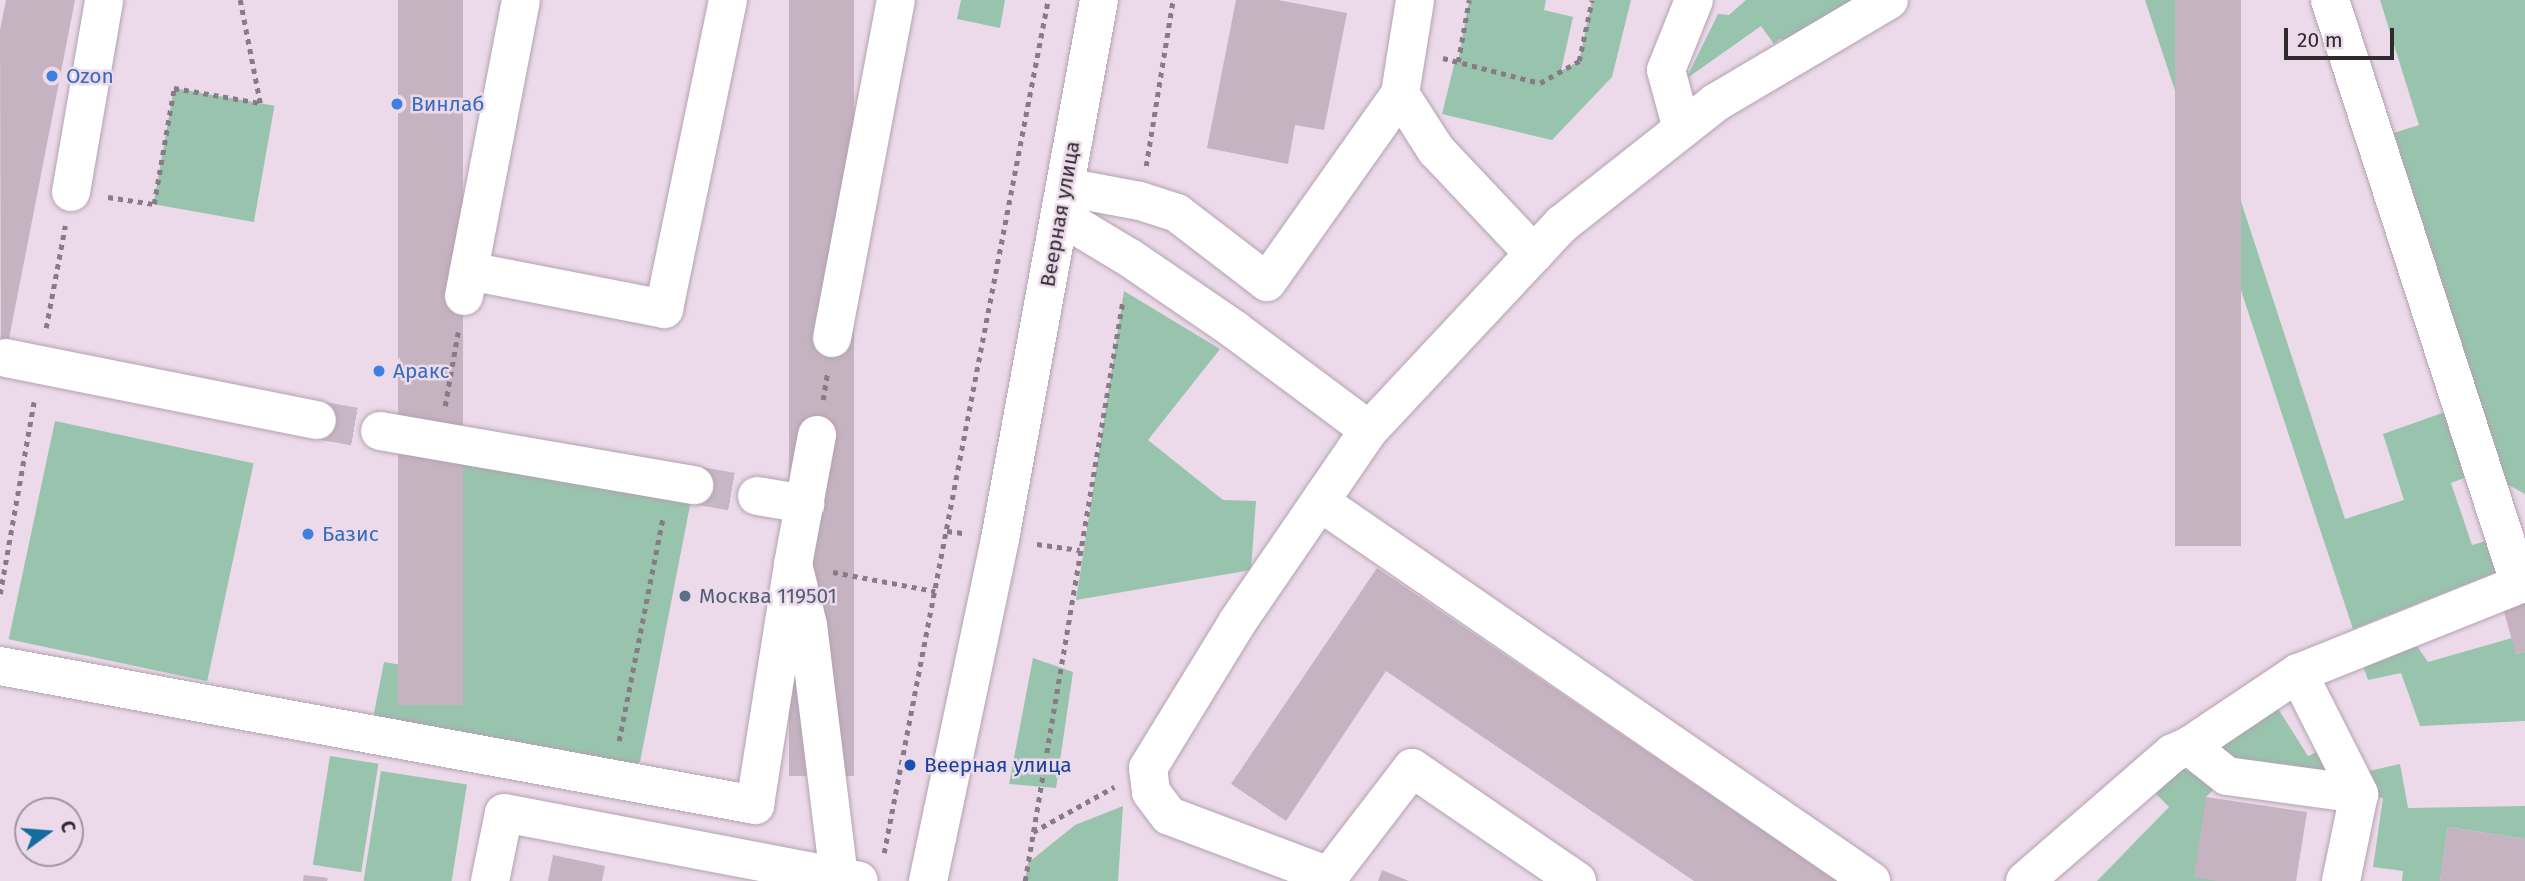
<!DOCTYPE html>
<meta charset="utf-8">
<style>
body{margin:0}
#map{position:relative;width:2525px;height:881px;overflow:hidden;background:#ecdaea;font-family:"Fira Sans",sans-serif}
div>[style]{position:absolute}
.green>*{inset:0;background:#98c4ae;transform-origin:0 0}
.building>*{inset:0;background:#c6b3c1;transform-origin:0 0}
.minor-tunnel>*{height:38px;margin-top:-19px;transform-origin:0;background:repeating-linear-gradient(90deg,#c6b7c5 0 38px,transparent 0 57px)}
.path>*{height:4.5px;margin-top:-2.25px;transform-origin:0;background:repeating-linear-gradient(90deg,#877b85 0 5px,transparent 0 10px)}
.roads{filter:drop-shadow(0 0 2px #b3a2b1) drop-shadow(0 0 2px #b3a2b1)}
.minor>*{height:38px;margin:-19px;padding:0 19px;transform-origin:19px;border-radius:19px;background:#fff}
.dots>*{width:19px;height:19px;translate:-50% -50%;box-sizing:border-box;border:4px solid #ecdaea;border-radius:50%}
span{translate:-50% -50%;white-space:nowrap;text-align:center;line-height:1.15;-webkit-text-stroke:5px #ecdaea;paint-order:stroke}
.shop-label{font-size:21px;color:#366cbe}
.left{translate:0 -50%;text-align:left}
.street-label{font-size:21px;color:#302a2f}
.service-label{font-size:21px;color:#4e5e75}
.transit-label{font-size:21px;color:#164399}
.north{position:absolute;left:14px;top:797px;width:70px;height:70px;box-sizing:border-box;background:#ecdaea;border:2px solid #a1949f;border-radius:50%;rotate:74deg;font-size:19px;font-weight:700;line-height:28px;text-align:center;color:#302a2f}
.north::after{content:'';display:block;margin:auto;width:24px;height:32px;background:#156b9b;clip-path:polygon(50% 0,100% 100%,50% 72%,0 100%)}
.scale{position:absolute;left:2284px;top:28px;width:110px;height:32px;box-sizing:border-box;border:4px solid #302a2f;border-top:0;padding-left:9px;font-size:21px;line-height:24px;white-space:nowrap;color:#302a2f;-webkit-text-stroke:5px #ecdaea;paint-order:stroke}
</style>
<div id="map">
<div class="green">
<div style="clip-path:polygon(961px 0,1005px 0,1000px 28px,957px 19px)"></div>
<div style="clip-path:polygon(1469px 0,1546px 0,1544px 10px,1573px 17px,1561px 71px,1579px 61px,1592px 0,1631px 0,1612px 77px,1552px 140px,1442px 114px,1455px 61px,1458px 62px)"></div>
<div style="clip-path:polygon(1746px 0,1868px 0,1795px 42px,1780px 39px,1774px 44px,1761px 26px,1686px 79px,1718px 14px,1729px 15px)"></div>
<div style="clip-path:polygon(2145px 0,2175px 0,2345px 519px,2404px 500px,2383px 434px,2462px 406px,2375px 139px,2419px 125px,2380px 0,2525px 0,2525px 494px,2483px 471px,2451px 483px,2472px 545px,2504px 536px,2514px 565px,2353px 629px)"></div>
<div style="left:174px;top:88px;width:102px;height:118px;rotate:10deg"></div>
<div style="clip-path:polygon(1124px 291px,1220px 349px,1148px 440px,1223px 500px,1256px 501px,1251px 570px,1076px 600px)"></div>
<div style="left:55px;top:421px;width:203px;height:223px;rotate:12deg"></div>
<div style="clip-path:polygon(457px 447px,694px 485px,640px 762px,612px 779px,370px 734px,384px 662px,413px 667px)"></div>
<div style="clip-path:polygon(2405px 629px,2428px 662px,2512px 638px,2516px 654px,2525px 652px,2525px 721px,2420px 726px,2401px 673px,2368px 680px,2357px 649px)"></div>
<div style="clip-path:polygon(1033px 658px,1073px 672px,1056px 788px,1009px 784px)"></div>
<div style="clip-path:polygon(2268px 693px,2308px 756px,2335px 744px,2351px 775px,2400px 764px,2408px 808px,2525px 806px,2525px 839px,2448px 827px,2440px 881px,2402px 881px,2403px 871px,2373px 867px,2383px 798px,2227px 776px,2206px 797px,2218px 881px,2097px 881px,2169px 807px,2142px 780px)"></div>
<div style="left:330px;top:756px;width:49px;height:110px;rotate:9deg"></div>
<div style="left:381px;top:771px;width:87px;height:111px;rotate:9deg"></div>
<div style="clip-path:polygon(1123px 806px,1118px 881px,1025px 881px,1028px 863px,1075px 825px)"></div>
</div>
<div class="building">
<div style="clip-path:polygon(6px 0,75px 0,1px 380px,0 30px)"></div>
<div style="left:398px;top:0;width:65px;height:705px"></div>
<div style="left:789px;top:0;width:65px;height:776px"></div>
<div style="clip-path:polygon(1236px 0,1278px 0,1347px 13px,1324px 130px,1295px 125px,1288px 164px,1207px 148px)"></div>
<div style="left:2175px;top:0;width:66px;height:546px"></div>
<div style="clip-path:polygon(1377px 568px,1837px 881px,1694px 881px,1386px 671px,1286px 821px,1231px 784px)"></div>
<div style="clip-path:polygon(2525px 597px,2525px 652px,2516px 654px,2502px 605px)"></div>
<div style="clip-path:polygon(2206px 797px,2307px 812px,2296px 881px,2218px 881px,2194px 877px)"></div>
<div style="clip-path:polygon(2448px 827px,2525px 839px,2525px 881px,2440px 881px)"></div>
<div style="clip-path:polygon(553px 855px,605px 866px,602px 881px,548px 881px)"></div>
<div style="clip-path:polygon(1382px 870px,1409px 881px,1378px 881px)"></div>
<div style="clip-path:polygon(304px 875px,328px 878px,327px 881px,303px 881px)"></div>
</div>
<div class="minor-tunnel">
<div style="left:317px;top:420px;width:64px;rotate:9.9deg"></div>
<div style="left:694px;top:485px;width:64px;rotate:9.9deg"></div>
</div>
<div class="path">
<div style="left:1443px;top:58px;width:100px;rotate:14.5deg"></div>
<div style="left:1540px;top:83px;width:45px;rotate:-29.4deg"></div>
<div style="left:1579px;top:61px;width:62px;rotate:-78deg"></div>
<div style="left:1458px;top:62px;width:63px;rotate:-79.9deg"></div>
<div style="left:1146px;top:166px;width:168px;rotate:-80.8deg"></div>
<div style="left:108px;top:197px;width:47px;rotate:8.7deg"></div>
<div style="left:154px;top:204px;width:118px;rotate:-80.2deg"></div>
<div style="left:174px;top:88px;width:87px;rotate:9.9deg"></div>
<div style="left:260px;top:103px;width:105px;rotate:-101deg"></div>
<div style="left:46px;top:328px;width:104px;rotate:-79.4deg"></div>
<div style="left:823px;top:400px;width:26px;rotate:-81deg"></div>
<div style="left:445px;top:406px;width:75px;rotate:-80deg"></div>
<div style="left:947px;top:531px;width:16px;rotate:7deg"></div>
<div style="left:1037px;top:544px;width:43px;rotate:7.9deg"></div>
<div style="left:833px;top:572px;width:104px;rotate:10.6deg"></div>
<div style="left:0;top:594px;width:195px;rotate:-80deg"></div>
<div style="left:619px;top:741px;width:229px;rotate:-78.9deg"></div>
<div style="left:1033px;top:832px;width:93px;rotate:-29.1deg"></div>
<div style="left:884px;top:853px;width:869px;rotate:-79.12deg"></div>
<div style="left:1025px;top:881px;width:590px;rotate:-80.44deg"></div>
</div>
<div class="roads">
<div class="minor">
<div style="left:2330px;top:0;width:612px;rotate:72.01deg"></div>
<div style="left:1400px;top:94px;width:67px;rotate:57.3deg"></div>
<div style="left:1436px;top:150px;width:143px;rotate:46.7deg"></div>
<div style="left:1682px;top:129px;width:61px;rotate:-105.2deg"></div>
<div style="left:1666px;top:70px;width:75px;rotate:-68.2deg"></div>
<div style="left:1065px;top:187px;width:76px;rotate:10.6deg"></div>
<div style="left:1140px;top:201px;width:39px;rotate:18deg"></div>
<div style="left:1177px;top:213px;width:113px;rotate:37.5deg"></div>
<div style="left:1267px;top:282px;width:230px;rotate:-54.7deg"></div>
<div style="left:1400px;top:94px;width:95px;rotate:-80.9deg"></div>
<div style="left:71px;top:192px;width:195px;rotate:-80.2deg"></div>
<div style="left:1060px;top:216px;width:82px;rotate:31deg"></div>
<div style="left:1130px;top:258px;width:127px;rotate:34.4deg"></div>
<div style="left:1235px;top:330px;width:167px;rotate:36.7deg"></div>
<div style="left:469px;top:271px;width:199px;rotate:11deg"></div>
<div style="left:664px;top:309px;width:316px;rotate:-78.3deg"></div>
<div style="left:464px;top:296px;width:301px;rotate:-79.1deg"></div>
<div style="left:832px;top:338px;width:344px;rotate:-79.3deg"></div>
<div style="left:6px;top:358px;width:317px;rotate:11.3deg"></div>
<div style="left:380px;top:431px;width:319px;rotate:9.8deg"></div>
<div style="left:817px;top:435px;width:131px;rotate:100.5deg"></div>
<div style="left:793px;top:564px;width:63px;rotate:76.2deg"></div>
<div style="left:808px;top:625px;width:254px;rotate:83deg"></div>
<div style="left:757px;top:496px;width:49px;rotate:9.5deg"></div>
<div style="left:1320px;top:502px;width:669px;rotate:34.52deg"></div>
<div style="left:0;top:666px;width:768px;rotate:10.43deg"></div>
<div style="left:755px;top:805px;width:244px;rotate:-81deg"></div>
<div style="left:2298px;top:673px;width:136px;rotate:63.2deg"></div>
<div style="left:2359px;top:794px;width:89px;rotate:101.7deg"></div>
<div style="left:2189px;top:746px;width:48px;rotate:38.3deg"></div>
<div style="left:2227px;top:776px;width:133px;rotate:7.8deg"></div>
<div style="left:490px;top:881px;width:69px;rotate:-78.4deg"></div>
<div style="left:504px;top:813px;width:361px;rotate:10.8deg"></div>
<div style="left:928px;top:881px;width:349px;rotate:-78.1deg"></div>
<div style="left:1000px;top:539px;width:548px;rotate:-79.59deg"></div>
<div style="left:1577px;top:881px;width:200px;rotate:-145.6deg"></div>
<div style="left:1412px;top:768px;width:136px;rotate:127.5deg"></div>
<div style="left:1329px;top:876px;width:171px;rotate:-159.4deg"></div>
<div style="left:1169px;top:816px;width:30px;rotate:-127deg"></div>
<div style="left:1151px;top:792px;width:24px;rotate:-97deg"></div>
<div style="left:1148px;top:768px;width:172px;rotate:-58.5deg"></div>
<div style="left:1238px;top:621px;width:232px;rotate:-55.6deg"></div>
<div style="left:1369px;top:430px;width:282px;rotate:-46.9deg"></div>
<div style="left:1562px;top:224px;width:195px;rotate:-38.3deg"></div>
<div style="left:1715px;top:103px;width:202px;rotate:-30.6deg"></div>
<div style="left:2025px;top:881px;width:196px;rotate:-40.9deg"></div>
<div style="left:2173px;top:753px;width:17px;rotate:-24deg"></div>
<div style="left:2189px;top:746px;width:131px;rotate:-33.8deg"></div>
<div style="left:2298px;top:673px;width:245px;rotate:-21.8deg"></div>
</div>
</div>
<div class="dots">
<div style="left:52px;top:76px;background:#3f7fe0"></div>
<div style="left:397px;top:104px;background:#3f7fe0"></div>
<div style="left:379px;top:371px;background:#3f7fe0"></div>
<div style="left:308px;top:534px;background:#3f7fe0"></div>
<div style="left:685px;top:596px;background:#5c6f8a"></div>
<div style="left:910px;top:765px;background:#1a4fb4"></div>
</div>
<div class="shop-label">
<span class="left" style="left:66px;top:76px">Ozon</span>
<span class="left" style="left:411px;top:104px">Винлаб</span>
<span class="left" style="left:393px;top:371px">Аракс</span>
<span class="left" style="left:322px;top:534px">Базис</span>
</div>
<div class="street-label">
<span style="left:1060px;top:214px;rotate:-80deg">Веерная улица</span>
</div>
<div class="service-label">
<span class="left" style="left:699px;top:596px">Москва 119501</span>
</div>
<div class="transit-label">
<span class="left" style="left:924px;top:765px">Веерная улица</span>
</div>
<div class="north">С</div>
<div class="scale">20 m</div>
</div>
